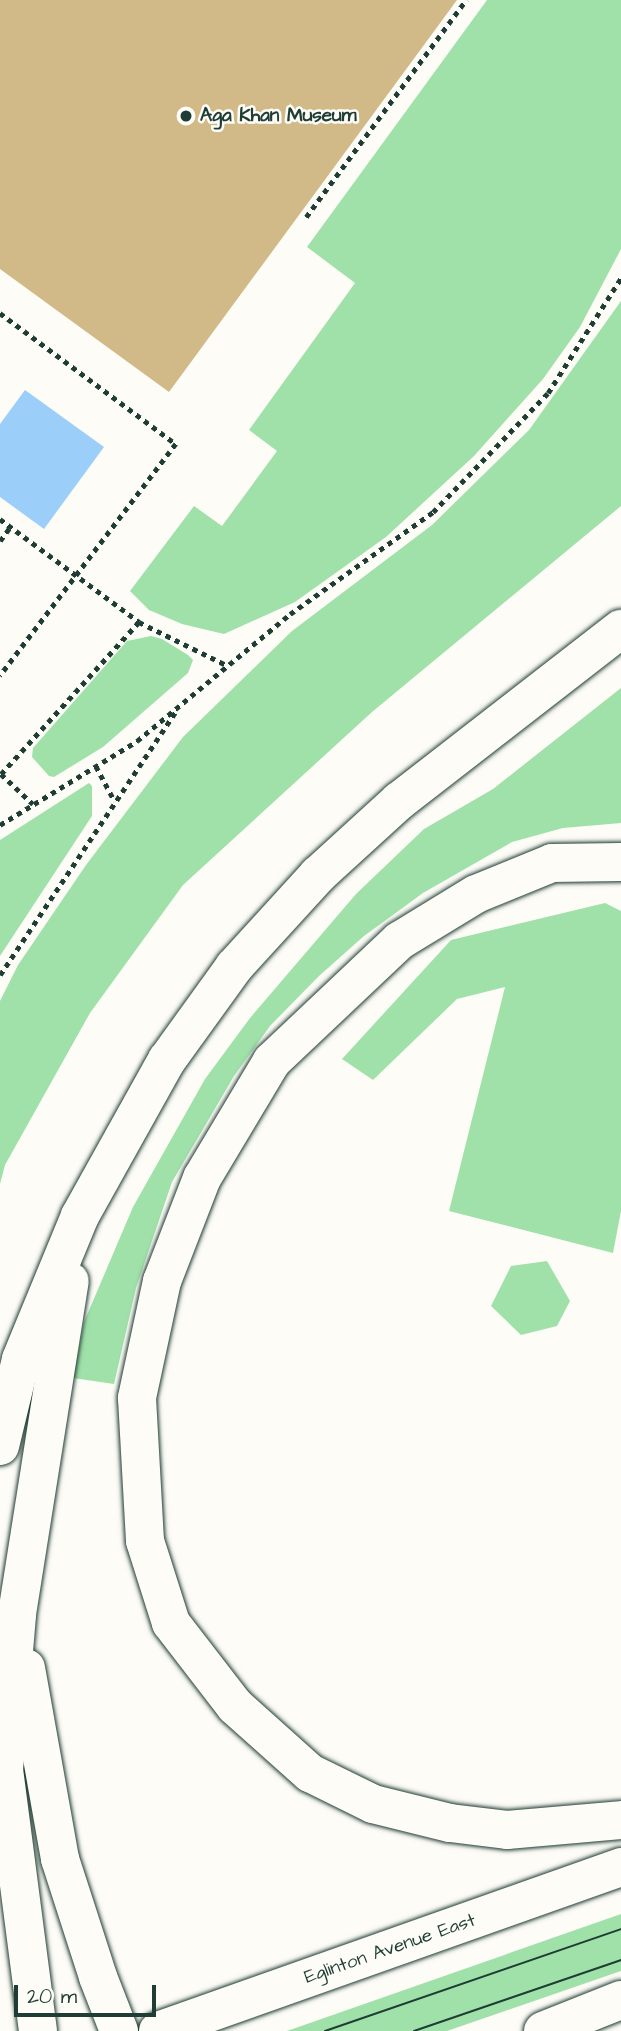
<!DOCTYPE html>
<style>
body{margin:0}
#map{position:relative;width:621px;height:2031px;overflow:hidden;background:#fdfcf7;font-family:"Architects Daughter",sans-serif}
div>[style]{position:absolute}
.green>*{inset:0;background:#a0e1aa}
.water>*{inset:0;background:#9bcef8}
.building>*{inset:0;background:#d1b988}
.path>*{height:4.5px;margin-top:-2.25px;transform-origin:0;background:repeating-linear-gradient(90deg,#1f3d34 0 5px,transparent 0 10px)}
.roads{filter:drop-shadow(0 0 2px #1f3d34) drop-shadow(0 0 2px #1f3d34)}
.primary>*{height:38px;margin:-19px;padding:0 19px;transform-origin:19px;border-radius:19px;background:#fdfcf7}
.highway>*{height:38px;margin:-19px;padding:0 19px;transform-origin:19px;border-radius:19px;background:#fdfcf7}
.tram>*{height:2px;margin:-1px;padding:0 1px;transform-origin:1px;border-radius:1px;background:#1f3d34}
.dots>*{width:19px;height:19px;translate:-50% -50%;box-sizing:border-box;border:4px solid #fdfcf7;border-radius:50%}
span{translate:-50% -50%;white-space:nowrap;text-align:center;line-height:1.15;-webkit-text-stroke:5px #fdfcf7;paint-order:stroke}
.poi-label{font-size:19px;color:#1f3d34;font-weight:700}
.left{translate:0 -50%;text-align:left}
.street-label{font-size:19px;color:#1f3d34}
.scale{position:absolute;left:14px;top:1985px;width:142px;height:32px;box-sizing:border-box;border:4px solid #1f3d34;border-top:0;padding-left:9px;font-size:21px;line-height:24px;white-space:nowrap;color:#1f3d34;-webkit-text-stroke:5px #fdfcf7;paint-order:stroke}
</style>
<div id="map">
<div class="green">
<div style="clip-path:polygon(487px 0,621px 0,621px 249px,580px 327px,543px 379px,474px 456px,386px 537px,295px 602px,224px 634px,182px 624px,149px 610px,130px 591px,194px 506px,222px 526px,277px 451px,249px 430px,355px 283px,307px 247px)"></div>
<div style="clip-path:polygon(621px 301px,621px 506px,372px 712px,183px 885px,90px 1013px,5px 1165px,0 1184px,0 1001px,18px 965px,86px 865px,183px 737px,292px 631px,432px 525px,529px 430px)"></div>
<div style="clip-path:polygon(151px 636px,162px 639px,188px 655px,193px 660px,188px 673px,103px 747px,54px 777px,49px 776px,32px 757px,33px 748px,127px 641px)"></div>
<div style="clip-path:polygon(621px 688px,621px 823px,563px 828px,512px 842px,423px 893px,364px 936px,319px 976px,270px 1026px,234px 1076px,172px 1182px,136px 1288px,114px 1384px,73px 1378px,84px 1322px,133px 1207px,205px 1079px,250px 1018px,356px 894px,424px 829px,493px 789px)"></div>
<div style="clip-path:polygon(89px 783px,92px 786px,92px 816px,0 956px,0 840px)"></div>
<div style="clip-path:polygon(605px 903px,621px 911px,621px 1211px,613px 1253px,449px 1211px,505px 987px,457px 999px,373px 1080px,342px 1059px,451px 940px)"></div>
<div style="clip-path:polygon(547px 1261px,570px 1301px,557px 1326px,521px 1335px,491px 1306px,511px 1266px)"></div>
<div style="clip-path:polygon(621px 1914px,621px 1971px,447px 2031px,287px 2031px)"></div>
</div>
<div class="water">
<div style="clip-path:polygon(25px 390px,104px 447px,44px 529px,0 497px,0 424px)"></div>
</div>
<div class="building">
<div style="clip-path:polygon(0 0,457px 0,169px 392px,0 269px)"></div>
</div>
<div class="path">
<div style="left:306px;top:217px;width:270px;rotate:-53.6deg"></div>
<div style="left:0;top:313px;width:219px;rotate:36.7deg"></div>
<div style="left:176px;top:444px;width:291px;rotate:127.2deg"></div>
<div style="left:0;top:519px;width:173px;rotate:36.5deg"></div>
<div style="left:139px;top:622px;width:99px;rotate:26.3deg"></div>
<div style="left:0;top:541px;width:17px;rotate:-54deg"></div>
<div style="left:96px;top:766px;width:40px;rotate:62deg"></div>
<div style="left:1px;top:774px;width:205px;rotate:-47.8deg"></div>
<div style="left:1px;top:774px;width:44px;rotate:43.2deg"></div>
<div style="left:0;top:825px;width:161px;rotate:-31.5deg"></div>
<div style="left:137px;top:741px;width:199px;rotate:-39.7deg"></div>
<div style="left:290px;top:614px;width:176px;rotate:-35.5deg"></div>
<div style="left:433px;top:512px;width:165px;rotate:-46deg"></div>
<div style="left:548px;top:393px;width:136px;rotate:-57.6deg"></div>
<div style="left:0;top:975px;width:317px;rotate:-56.3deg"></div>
</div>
<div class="roads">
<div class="primary">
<div style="left:158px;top:2031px;width:491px;rotate:-19.5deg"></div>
<div style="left:543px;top:2031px;width:84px;rotate:-21.7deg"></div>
</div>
<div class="highway">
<div style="left:621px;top:862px;width:69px;rotate:179.2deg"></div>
<div style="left:552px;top:863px;width:82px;rotate:157.8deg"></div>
<div style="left:476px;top:894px;width:90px;rotate:148.6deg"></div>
<div style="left:399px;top:941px;width:175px;rotate:136.6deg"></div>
<div style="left:272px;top:1061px;width:136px;rotate:120.9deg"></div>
<div style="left:202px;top:1178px;width:110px;rotate:111.2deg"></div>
<div style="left:162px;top:1281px;width:120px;rotate:102.1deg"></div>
<div style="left:137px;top:1398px;width:143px;rotate:86.8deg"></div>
<div style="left:145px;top:1541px;width:86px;rotate:72.4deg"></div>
<div style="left:171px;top:1623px;width:105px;rotate:52.4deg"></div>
<div style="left:235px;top:1706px;width:101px;rotate:41.8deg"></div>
<div style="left:310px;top:1773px;width:70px;rotate:26.2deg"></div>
<div style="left:373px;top:1804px;width:79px;rotate:13.9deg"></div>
<div style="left:450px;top:1823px;width:57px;rotate:7deg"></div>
<div style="left:507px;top:1830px;width:114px;rotate:-5deg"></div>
<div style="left:0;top:1446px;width:89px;rotate:-76.4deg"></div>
<div style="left:21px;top:1359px;width:155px;rotate:-67.6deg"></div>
<div style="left:80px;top:1216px;width:179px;rotate:-60.9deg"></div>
<div style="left:167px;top:1060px;width:115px;rotate:-54.2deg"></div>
<div style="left:234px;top:967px;width:125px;rotate:-47.6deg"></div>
<div style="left:318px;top:875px;width:110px;rotate:-42.4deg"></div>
<div style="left:399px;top:801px;width:281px;rotate:-37.8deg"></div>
<div style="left:26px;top:1668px;width:194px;rotate:79.9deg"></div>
<div style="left:60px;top:1859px;width:124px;rotate:72.1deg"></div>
<div style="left:98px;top:1977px;width:58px;rotate:68.7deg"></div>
<div style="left:38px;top:2031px;width:263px;rotate:-97.4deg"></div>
<div style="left:4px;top:1770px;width:157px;rotate:-85.2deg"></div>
<div style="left:17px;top:1614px;width:337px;rotate:-81deg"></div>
</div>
</div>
<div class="tram">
<div style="left:325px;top:2031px;width:313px;rotate:-19deg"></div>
<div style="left:414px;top:2031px;width:219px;rotate:-18.9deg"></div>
</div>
<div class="dots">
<div style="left:186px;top:116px;background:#1f3d34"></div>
</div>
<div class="poi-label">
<span class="left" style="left:200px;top:116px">Aga Khan Museum</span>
</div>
<div class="street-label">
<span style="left:390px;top:1949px;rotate:-19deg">Eglinton Avenue East</span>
</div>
<div class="scale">20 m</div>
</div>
